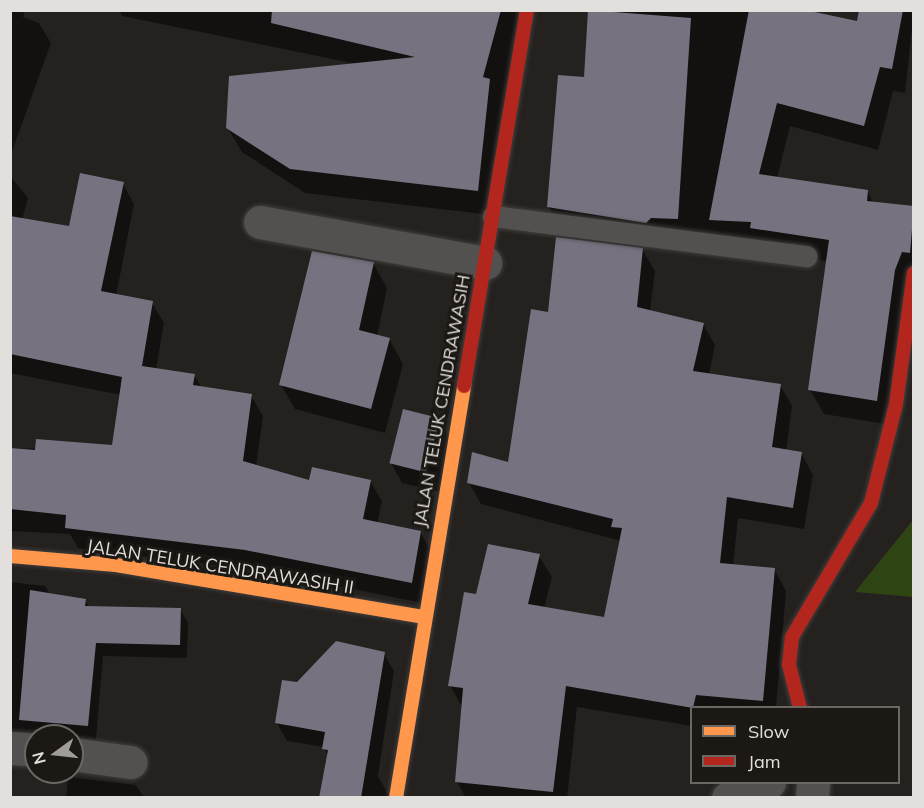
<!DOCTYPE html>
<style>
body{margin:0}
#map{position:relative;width:924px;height:808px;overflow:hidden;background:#24211f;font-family:Mulish,sans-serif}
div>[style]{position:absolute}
.green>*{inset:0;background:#2f4413}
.shadow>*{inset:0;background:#0007}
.building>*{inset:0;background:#777280;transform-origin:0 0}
.roads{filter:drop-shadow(0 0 2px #403d3b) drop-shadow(0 0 2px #403d3b)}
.lane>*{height:21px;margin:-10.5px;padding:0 10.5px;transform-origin:10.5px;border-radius:10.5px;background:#53514f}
.street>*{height:33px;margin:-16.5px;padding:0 16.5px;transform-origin:16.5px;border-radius:16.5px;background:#53514f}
.slow>*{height:14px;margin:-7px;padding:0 7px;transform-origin:7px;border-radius:7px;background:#ff974d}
.jam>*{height:14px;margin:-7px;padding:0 7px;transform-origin:7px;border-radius:7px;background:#b3261e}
span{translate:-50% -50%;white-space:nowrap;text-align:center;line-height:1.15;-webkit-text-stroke:6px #1c1814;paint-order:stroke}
.street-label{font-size:18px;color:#e2dfdd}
.frame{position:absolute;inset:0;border:12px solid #e2dfdd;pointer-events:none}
.legend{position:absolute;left:690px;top:706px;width:210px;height:78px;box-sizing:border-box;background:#1c1814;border:2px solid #6b6864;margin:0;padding:8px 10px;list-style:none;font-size:18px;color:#e2dfdd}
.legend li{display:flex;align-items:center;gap:12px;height:30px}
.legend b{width:30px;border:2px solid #6b6864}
.north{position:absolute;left:24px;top:724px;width:60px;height:60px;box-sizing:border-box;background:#1c1814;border:2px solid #6b6864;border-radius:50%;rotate:255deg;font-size:16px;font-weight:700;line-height:24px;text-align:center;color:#e2dfdd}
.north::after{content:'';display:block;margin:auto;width:21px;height:27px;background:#a09c9a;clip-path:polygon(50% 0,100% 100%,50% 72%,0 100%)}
</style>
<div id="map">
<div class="green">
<div style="clip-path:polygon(913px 520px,913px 597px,855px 592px)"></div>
</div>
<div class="shadow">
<div style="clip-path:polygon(10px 10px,25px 10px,23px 17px,39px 23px,51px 43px,10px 157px)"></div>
<div style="clip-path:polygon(119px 10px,531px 10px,491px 215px,305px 193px,242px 152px,227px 127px,357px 64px,122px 16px)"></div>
<div style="clip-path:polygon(590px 10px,798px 10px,858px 23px,861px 10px,914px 10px,905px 93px,893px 91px,878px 150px,790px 126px,777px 178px,867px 191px,874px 204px,914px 208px,914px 282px,891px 425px,824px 414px,810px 390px,828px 261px,563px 231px,549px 207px,585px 79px)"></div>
<div style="clip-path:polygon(10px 176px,28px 198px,22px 220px,70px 228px,123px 184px,134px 204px,116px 296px,152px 303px,164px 323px,156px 369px,194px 375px,202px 388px,251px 396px,263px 416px,256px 466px,310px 482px,370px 481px,382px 501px,377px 524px,420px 532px,432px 552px,423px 603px,258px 570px,78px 548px,70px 534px,10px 531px,10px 449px,114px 446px,121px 395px,10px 373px)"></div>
<div style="clip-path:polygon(642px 249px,655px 271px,650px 312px,703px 324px,715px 345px,709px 375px,780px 385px,792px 406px,786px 451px,801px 453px,813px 475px,804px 529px,738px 518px,733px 566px,774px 569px,786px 591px,776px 708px,692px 708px,692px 726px,577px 707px,567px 798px,466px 798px,457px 782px,462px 707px,450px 685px,477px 596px,539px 556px,552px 577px,544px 608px,605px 619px,621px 541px,481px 504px,469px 483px,509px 464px,549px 314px)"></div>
<div style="clip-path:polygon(373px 263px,387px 288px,377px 336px,389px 339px,403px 364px,385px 433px,295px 409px,281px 385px)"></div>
<div style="clip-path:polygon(439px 420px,450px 439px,441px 492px,402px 483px,391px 463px)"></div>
<div style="clip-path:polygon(10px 582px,45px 586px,50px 595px,85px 600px,89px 607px,180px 609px,188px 623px,187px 658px,103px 656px,96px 739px,10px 732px)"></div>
<div style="clip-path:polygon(384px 654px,394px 671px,378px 776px,390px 798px,321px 798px,328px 757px,324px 747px,287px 741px,277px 723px,298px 684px)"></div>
<div style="clip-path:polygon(68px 777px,136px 785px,144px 798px,66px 798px)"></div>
</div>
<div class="building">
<div style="clip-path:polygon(272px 10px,501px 10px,483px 77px,490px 79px,478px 191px,290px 169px,226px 128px,229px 76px,415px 57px,271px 23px)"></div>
<div style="clip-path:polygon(588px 10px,691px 18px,678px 219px,651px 218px,646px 223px,547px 207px,558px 75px,584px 77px)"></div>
<div style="clip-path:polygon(749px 10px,805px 10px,857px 21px,859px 10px,903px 10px,892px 69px,880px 67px,864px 126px,777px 103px,759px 174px,868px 190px,867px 201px,914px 206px,910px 253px,902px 252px,895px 270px,877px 401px,808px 390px,829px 240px,750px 228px,751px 222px,709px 220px)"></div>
<div style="clip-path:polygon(80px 173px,124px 182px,101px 291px,153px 301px,142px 366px,195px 374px,193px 385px,252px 394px,243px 461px,309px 480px,312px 467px,371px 480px,363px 519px,421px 531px,412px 583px,245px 550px,65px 528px,66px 515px,10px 509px,10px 448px,35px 450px,36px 439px,112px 445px,122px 377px,10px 354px,10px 216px,69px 226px)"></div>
<div style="clip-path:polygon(556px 237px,643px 248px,637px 307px,704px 323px,693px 371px,781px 384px,772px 447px,802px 452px,793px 508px,727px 497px,720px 563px,775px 568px,763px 701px,696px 695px,693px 708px,566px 686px,553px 792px,455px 782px,463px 688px,448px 686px,464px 592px,476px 594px,488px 544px,540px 554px,528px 604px,604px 617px,622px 528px,611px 527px,613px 519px,467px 483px,472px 452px,508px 462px,531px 309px,548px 312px)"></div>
<div style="clip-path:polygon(312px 251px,374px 262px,359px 330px,390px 338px,371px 409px,279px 385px)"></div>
<div style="left:403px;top:409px;width:38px;height:56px;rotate:14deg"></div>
<div style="clip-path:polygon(30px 590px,86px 599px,85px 606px,181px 608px,180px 645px,96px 643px,88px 726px,19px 720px)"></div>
<div style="clip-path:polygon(336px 641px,385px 652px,361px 798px,319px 798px,328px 750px,322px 749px,325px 732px,275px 723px,282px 680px,297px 682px)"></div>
</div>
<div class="roads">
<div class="lane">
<div style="left:493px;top:216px;width:316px;rotate:7.3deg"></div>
</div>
<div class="street">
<div style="left:260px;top:222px;width:229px;rotate:10.3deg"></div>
<div style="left:10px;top:748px;width:26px;rotate:4deg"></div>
<div style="left:72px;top:754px;width:59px;rotate:7.9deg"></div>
<div style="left:728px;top:798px;width:44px;rotate:-21.3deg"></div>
<div style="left:812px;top:798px;width:16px;rotate:-86deg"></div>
</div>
<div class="slow">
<div style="left:10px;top:556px;width:106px;rotate:4.9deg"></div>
<div style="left:116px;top:565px;width:310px;rotate:9.6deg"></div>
<div style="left:396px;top:798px;width:418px;rotate:-80.6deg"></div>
</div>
<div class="jam">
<div style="left:464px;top:386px;width:381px;rotate:-80.5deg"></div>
<div style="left:800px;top:708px;width:44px;rotate:-104.3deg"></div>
<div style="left:789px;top:665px;width:28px;rotate:-84deg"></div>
<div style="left:792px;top:637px;width:156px;rotate:-59.5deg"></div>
<div style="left:871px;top:503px;width:102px;rotate:-75.8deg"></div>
<div style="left:896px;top:404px;width:132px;rotate:-82.2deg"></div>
</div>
</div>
<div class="street-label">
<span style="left:442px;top:401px;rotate:-80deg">JALAN TELUK CENDRAWASIH</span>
<span style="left:220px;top:567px;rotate:9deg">JALAN TELUK CENDRAWASIH II</span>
</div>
<div class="frame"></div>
<ul class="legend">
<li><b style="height:8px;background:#ff974d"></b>Slow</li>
<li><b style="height:8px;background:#b3261e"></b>Jam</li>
</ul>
<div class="north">N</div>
</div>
